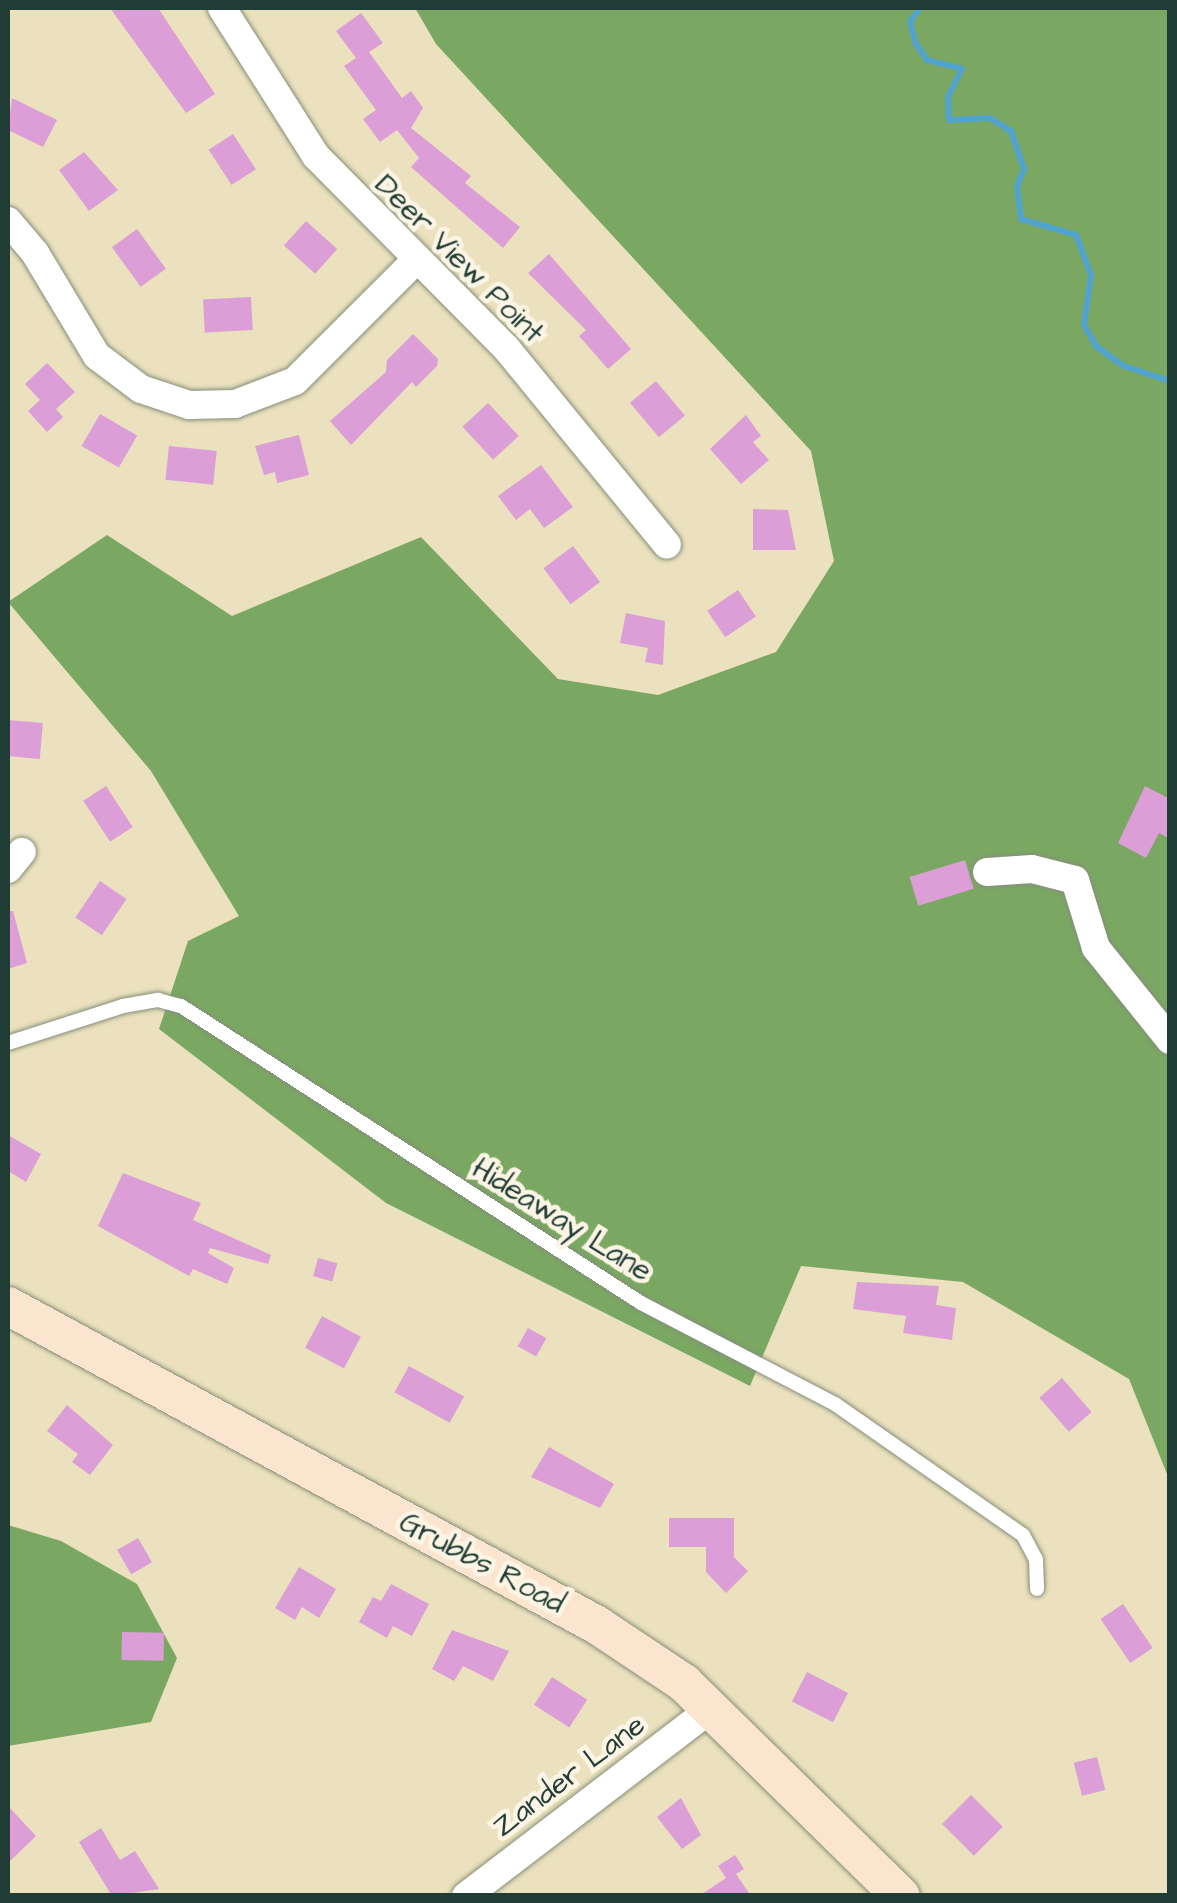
<!DOCTYPE html>
<style>
body{margin:0}
#map{position:relative;width:1177px;height:1903px;overflow:hidden;background:#ebe1be;font-family:"Architects Daughter",sans-serif}
div>[style]{position:absolute}
.forest>*{inset:0;background:#7aa862}
.stream>*{height:6px;margin:-3px;padding:0 3px;transform-origin:3px;border-radius:3px;background:#52a3cd}
.building>*{inset:0;background:#db9ed6;transform-origin:0 0}
.roads{filter:drop-shadow(0 0 2px #858f79) drop-shadow(0 0 2px #858f79)}
.lane>*{height:14px;margin:-7px;padding:0 7px;transform-origin:7px;border-radius:7px;background:#fff}
.street>*{height:28px;margin:-14px;padding:0 14px;transform-origin:14px;border-radius:14px;background:#fff}
.secondary>*{height:38px;margin:-19px;padding:0 19px;transform-origin:19px;border-radius:19px;background:#fbe5cf}
span{translate:-50% -50%;white-space:nowrap;text-align:center;line-height:1.15;-webkit-text-stroke:9px #fcf5e5;paint-order:stroke}
.street-label{font-size:30px;color:#1f3d34}
.frame{position:absolute;inset:0;border:10px solid #1f3d34;pointer-events:none}
</style>
<div id="map">
<div class="forest">
<div style="clip-path:polygon(415px 8px,1169px 8px,1169px 1479px,1129px 1379px,963px 1282px,801px 1266px,750px 1386px,386px 1203px,159px 1029px,188px 941px,239px 916px,151px 771px,8px 602px,107px 535px,232px 616px,421px 537px,558px 679px,658px 695px,776px 652px,834px 561px,811px 451px,436px 44px)"></div>
<div style="clip-path:polygon(8px 1525px,61px 1541px,137px 1584px,177px 1658px,151px 1722px,8px 1746px)"></div>
</div>
<div class="stream">
<div style="left:920px;top:8px;width:17px;rotate:126deg"></div>
<div style="left:910px;top:22px;width:23px;rotate:75deg"></div>
<div style="left:916px;top:44px;width:19px;rotate:55deg"></div>
<div style="left:927px;top:60px;width:36px;rotate:14deg"></div>
<div style="left:962px;top:69px;width:31px;rotate:117deg"></div>
<div style="left:948px;top:97px;width:23px;rotate:88deg"></div>
<div style="left:949px;top:120px;width:41px;rotate:-2.8deg"></div>
<div style="left:990px;top:118px;width:25px;rotate:32deg"></div>
<div style="left:1011px;top:131px;width:40px;rotate:71.1deg"></div>
<div style="left:1024px;top:169px;width:18px;rotate:112deg"></div>
<div style="left:1017px;top:186px;width:33px;rotate:83deg"></div>
<div style="left:1021px;top:219px;width:57px;rotate:16.2deg"></div>
<div style="left:1076px;top:235px;width:43px;rotate:69.4deg"></div>
<div style="left:1091px;top:275px;width:50px;rotate:98deg"></div>
<div style="left:1084px;top:325px;width:24px;rotate:60deg"></div>
<div style="left:1096px;top:346px;width:34px;rotate:36deg"></div>
<div style="left:1124px;top:366px;width:48px;rotate:18.1deg"></div>
</div>
<div class="building">
<div style="clip-path:polygon(110px 8px,158px 8px,215px 94px,186px 113px)"></div>
<div style="clip-path:polygon(361px 13px,383px 43px,369px 52px,402px 98px,411px 91px,423px 108px,411px 128px,471px 176px,465px 183px,520px 227px,503px 248px,411px 167px,419px 158px,397px 130px,380px 142px,363px 119px,376px 110px,344px 66px,356px 58px,336px 31px)"></div>
<div style="clip-path:polygon(12px 98px,57px 120px,43px 147px,8px 130px)"></div>
<div style="left:233px;top:134px;width:42px;height:29px;rotate:57deg"></div>
<div style="clip-path:polygon(84px 152px,118px 190px,89px 211px,59px 170px)"></div>
<div style="left:306px;top:221px;width:42px;height:33px;rotate:42deg"></div>
<div style="left:137px;top:229px;width:49px;height:31px;rotate:54deg"></div>
<div style="clip-path:polygon(549px 254px,631px 349px,608px 369px,579px 336px,586px 330px,528px 273px)"></div>
<div style="left:251px;top:297px;width:33px;height:48px;rotate:87deg"></div>
<div style="clip-path:polygon(413px 334px,438px 359px,437px 366px,416px 387px,412px 382px,351px 445px,330px 421px,386px 372px,387px 360px)"></div>
<div style="clip-path:polygon(47px 363px,75px 392px,56px 409px,63px 417px,47px 432px,28px 411px,40px 400px,25px 384px)"></div>
<div style="left:656px;top:381px;width:45px;height:34px;rotate:50deg"></div>
<div style="left:488px;top:403px;width:45px;height:35px;rotate:47deg"></div>
<div style="left:100px;top:414px;width:43px;height:37px;rotate:30deg"></div>
<div style="clip-path:polygon(746px 415px,761px 436px,753px 442px,769px 460px,741px 484px,710px 449px)"></div>
<div style="clip-path:polygon(299px 435px,309px 475px,277px 483px,275px 472px,264px 475px,255px 446px)"></div>
<div style="left:169px;top:446px;width:48px;height:34px;rotate:6deg"></div>
<div style="clip-path:polygon(541px 465px,573px 507px,544px 528px,530px 509px,516px 520px,498px 496px)"></div>
<div style="clip-path:polygon(753px 509px,788px 510px,796px 550px,753px 550px)"></div>
<div style="left:573px;top:546px;width:45px;height:37px;rotate:53deg"></div>
<div style="left:738px;top:590px;width:32px;height:37px;rotate:56deg"></div>
<div style="clip-path:polygon(626px 613px,665px 621px,663px 665px,645px 662px,648px 648px,620px 643px)"></div>
<div style="left:8px;top:720px;width:35px;height:36px;rotate:5deg"></div>
<div style="left:106px;top:786px;width:49px;height:27px;rotate:57deg"></div>
<div style="clip-path:polygon(1145px 786px,1170px 799px,1170px 839px,1159px 833px,1146px 858px,1118px 843px)"></div>
<div style="left:965px;top:860px;width:30px;height:58px;rotate:73deg"></div>
<div style="left:100px;top:881px;width:32px;height:44px;rotate:34deg"></div>
<div style="clip-path:polygon(8px 911px,13px 911px,27px 963px,8px 969px)"></div>
<div style="clip-path:polygon(8px 1135px,41px 1154px,26px 1182px,8px 1171px)"></div>
<div style="clip-path:polygon(123px 1173px,201px 1203px,193px 1220px,271px 1255px,268px 1264px,210px 1248px,208px 1253px,234px 1268px,227px 1284px,193px 1269px,189px 1276px,98px 1226px)"></div>
<div style="left:318px;top:1258px;width:20px;height:19px;rotate:15deg"></div>
<div style="clip-path:polygon(857px 1282px,939px 1286px,936px 1305px,956px 1308px,952px 1340px,903px 1333px,906px 1316px,853px 1309px)"></div>
<div style="left:322px;top:1316px;width:44px;height:36px;rotate:28deg"></div>
<div style="left:528px;top:1328px;width:21px;height:21px;rotate:29deg"></div>
<div style="left:409px;top:1366px;width:63px;height:30px;rotate:29deg"></div>
<div style="left:1062px;top:1378px;width:45px;height:30px;rotate:49deg"></div>
<div style="clip-path:polygon(67px 1405px,113px 1445px,90px 1475px,72px 1462px,78px 1454px,47px 1431px)"></div>
<div style="clip-path:polygon(549px 1447px,614px 1484px,600px 1508px,531px 1477px)"></div>
<div style="clip-path:polygon(669px 1518px,734px 1518px,734px 1557px,748px 1571px,726px 1593px,706px 1572px,706px 1547px,669px 1547px)"></div>
<div style="left:138px;top:1538px;width:28px;height:24px;rotate:60deg"></div>
<div style="clip-path:polygon(299px 1567px,336px 1589px,319px 1618px,302px 1607px,295px 1620px,275px 1608px)"></div>
<div style="clip-path:polygon(391px 1584px,429px 1604px,412px 1636px,393px 1626px,387px 1638px,359px 1622px,373px 1597px,381px 1601px)"></div>
<div style="left:1123px;top:1604px;width:53px;height:27px;rotate:56deg"></div>
<div style="clip-path:polygon(452px 1630px,509px 1651px,493px 1681px,463px 1666px,454px 1681px,432px 1669px)"></div>
<div style="left:122px;top:1632px;width:42px;height:28px;rotate:1deg"></div>
<div style="left:807px;top:1672px;width:46px;height:33px;rotate:27deg"></div>
<div style="left:552px;top:1677px;width:42px;height:33px;rotate:33deg"></div>
<div style="left:1097px;top:1757px;width:34px;height:24px;rotate:76deg"></div>
<div style="left:971px;top:1795px;width:45px;height:41px;rotate:45deg"></div>
<div style="clip-path:polygon(681px 1798px,701px 1835px,682px 1849px,657px 1817px)"></div>
<div style="clip-path:polygon(8px 1806px,36px 1836px,8px 1863px)"></div>
<div style="clip-path:polygon(101px 1828px,120px 1860px,135px 1851px,159px 1889px,112px 1896px,79px 1842px)"></div>
<div style="clip-path:polygon(735px 1855px,744px 1869px,736px 1874px,751px 1896px,699px 1896px,726px 1878px,718px 1866px)"></div>
</div>
<div class="roads">
<div class="lane">
<div style="left:8px;top:1043px;width:121px;rotate:-17.8deg"></div>
<div style="left:123px;top:1006px;width:36px;rotate:-10deg"></div>
<div style="left:158px;top:1000px;width:24px;rotate:15deg"></div>
<div style="left:181px;top:1006px;width:548px;rotate:32.85deg"></div>
<div style="left:641px;top:1303px;width:219px;rotate:27.5deg"></div>
<div style="left:835px;top:1404px;width:229px;rotate:34.9deg"></div>
<div style="left:1023px;top:1535px;width:27px;rotate:62deg"></div>
<div style="left:1036px;top:1559px;width:30px;rotate:88deg"></div>
</div>
<div class="street">
<div style="left:222px;top:8px;width:175px;rotate:57.6deg"></div>
<div style="left:316px;top:156px;width:270px;rotate:45.3deg"></div>
<div style="left:506px;top:348px;width:254px;rotate:50.7deg"></div>
<div style="left:8px;top:221px;width:42px;rotate:49.8deg"></div>
<div style="left:35px;top:253px;width:120px;rotate:59deg"></div>
<div style="left:97px;top:356px;width:55px;rotate:36.9deg"></div>
<div style="left:141px;top:389px;width:51px;rotate:18.4deg"></div>
<div style="left:189px;top:405px;width:46px;rotate:-1.2deg"></div>
<div style="left:235px;top:404px;width:64px;rotate:-21deg"></div>
<div style="left:295px;top:381px;width:170px;rotate:-45deg"></div>
<div style="left:8px;top:869px;width:22px;rotate:-51deg"></div>
<div style="left:987px;top:872px;width:45px;rotate:-3.8deg"></div>
<div style="left:1032px;top:869px;width:44px;rotate:14.3deg"></div>
<div style="left:1075px;top:880px;width:71px;rotate:72.8deg"></div>
<div style="left:1096px;top:948px;width:118px;rotate:51.2deg"></div>
<div style="left:466px;top:1896px;width:308px;rotate:-37.4deg"></div>
</div>
<div class="secondary">
<div style="left:8px;top:1306px;width:670px;rotate:28.44deg"></div>
<div style="left:597px;top:1625px;width:105px;rotate:33.7deg"></div>
<div style="left:684px;top:1683px;width:304px;rotate:44.5deg"></div>
</div>
</div>
<div class="street-label">
<span style="left:459px;top:259px;rotate:45deg">Deer View Point</span>
<span style="left:562px;top:1220px;rotate:32deg">Hideaway Lane</span>
<span style="left:482px;top:1563px;rotate:28deg">Grubbs Road</span>
<span style="left:569px;top:1776px;rotate:-37deg">Zander Lane</span>
</div>
<div class="frame"></div>
</div>
